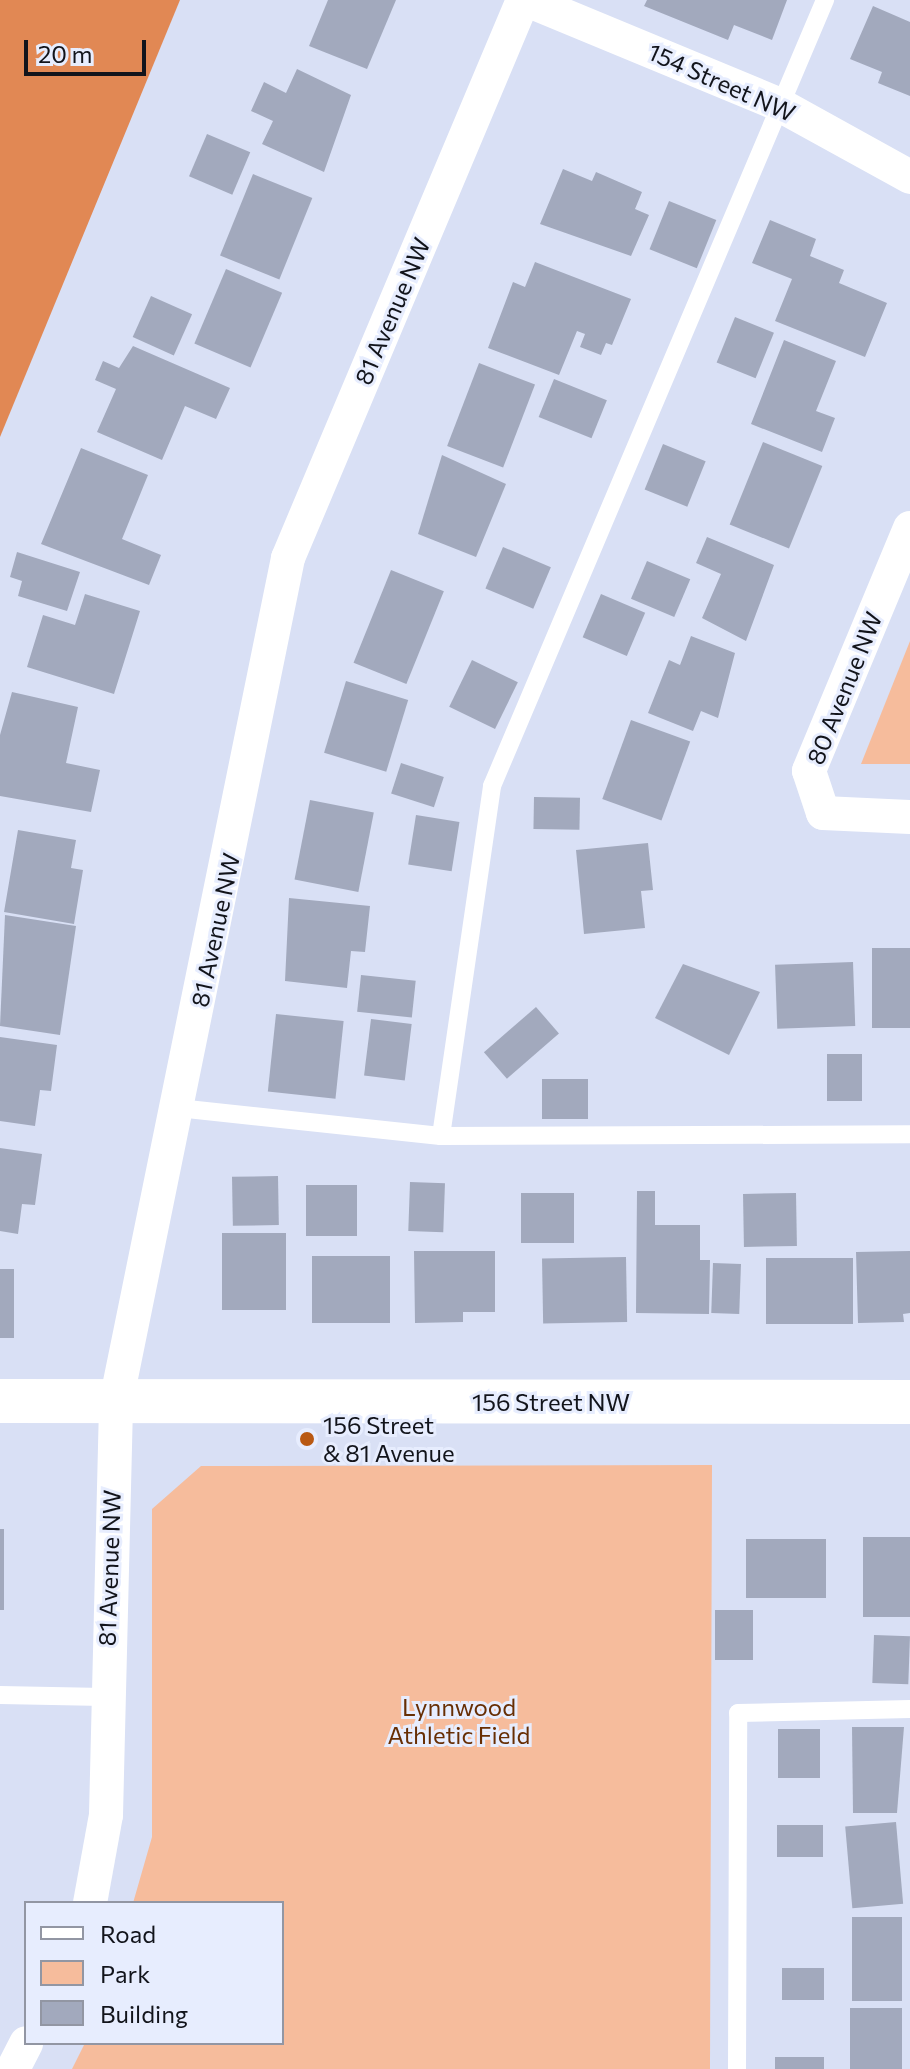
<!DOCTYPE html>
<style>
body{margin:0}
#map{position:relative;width:910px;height:2069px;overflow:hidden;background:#d9e0f5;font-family:Commissioner,sans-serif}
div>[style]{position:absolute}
.green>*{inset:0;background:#f6bc9c}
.forest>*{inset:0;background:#e18854}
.building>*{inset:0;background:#a2a9bd;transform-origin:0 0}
.lane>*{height:18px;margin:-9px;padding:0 9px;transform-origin:9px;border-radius:9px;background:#fff}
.street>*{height:34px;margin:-17px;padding:0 17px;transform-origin:17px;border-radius:17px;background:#fff}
.secondary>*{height:44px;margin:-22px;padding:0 22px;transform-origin:22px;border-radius:22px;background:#fff}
.dots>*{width:22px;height:22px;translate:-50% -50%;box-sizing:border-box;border:4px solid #e7edfe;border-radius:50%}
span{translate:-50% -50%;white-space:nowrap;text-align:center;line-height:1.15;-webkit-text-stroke:6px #e7edfe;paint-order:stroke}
.street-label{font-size:24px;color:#12141b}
.poi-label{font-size:24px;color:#12141b}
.left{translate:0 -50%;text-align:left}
.park-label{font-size:24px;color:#672e04}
.legend{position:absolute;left:24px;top:1901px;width:260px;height:144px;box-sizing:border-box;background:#e7edfe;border:2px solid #9296a3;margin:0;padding:10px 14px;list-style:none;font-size:24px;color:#12141b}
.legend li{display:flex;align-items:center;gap:16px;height:40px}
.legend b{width:40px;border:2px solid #9296a3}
.scale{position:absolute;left:24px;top:40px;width:122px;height:36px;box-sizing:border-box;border:4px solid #12141b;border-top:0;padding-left:10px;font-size:24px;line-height:28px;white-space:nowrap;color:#12141b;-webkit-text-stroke:6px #e7edfe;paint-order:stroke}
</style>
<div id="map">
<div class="green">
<div style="clip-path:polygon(910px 641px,910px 764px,861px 764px)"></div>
<div style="clip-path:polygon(712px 1465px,710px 2069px,72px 2069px,85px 2043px,282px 2043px,282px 1903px,133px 1903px,152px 1837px,152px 1509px,201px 1466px)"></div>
</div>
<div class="forest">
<div style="clip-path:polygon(0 0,180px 0,0 437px)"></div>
</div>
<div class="building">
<div style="clip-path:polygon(328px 0,396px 0,367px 69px,309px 46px)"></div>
<div style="clip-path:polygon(647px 0,787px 0,772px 40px,734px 25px,728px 40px,644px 6px)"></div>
<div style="clip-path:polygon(873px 6px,910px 22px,910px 96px,878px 83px,882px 72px,850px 59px)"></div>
<div style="clip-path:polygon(297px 69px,351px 95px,324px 172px,262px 144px,273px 121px,251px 111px,264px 82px,286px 93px)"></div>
<div style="left:207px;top:134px;width:47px;height:46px;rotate:23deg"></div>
<div style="clip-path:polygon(563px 169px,592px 181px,596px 172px,642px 192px,635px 209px,649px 215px,631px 256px,540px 224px)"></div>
<div style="left:253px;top:174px;width:64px;height:88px;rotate:22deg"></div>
<div style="left:669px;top:201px;width:51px;height:52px;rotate:22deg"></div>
<div style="clip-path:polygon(770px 220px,816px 239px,810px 256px,844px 270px,839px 283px,887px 303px,865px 357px,775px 321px,792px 279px,752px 263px)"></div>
<div style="clip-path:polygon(535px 262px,631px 299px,612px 345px,606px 343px,601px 355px,580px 347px,585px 334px,577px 331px,559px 375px,488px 348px,513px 282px,525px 287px)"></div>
<div style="left:226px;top:269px;width:61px;height:81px;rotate:23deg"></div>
<div style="left:151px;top:296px;width:45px;height:45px;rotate:24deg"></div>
<div style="left:735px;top:317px;width:42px;height:49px;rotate:22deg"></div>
<div style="clip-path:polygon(784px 340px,836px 361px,816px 411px,835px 418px,822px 452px,751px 424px)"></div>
<div style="clip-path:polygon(133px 346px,230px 388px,216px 419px,185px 406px,162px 460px,97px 432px,116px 389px,95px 380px,103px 361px,119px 368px)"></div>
<div style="left:479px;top:363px;width:60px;height:89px;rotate:21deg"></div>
<div style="left:554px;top:379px;width:57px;height:41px;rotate:22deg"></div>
<div style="left:763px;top:442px;width:64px;height:89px;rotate:22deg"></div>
<div style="left:663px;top:444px;width:46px;height:49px;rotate:22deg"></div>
<div style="clip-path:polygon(81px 448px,148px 475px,122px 539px,161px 555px,149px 585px,41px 544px)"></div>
<div style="clip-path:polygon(442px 455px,506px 484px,476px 557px,418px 534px)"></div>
<div style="clip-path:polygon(707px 537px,774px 565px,746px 641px,702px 618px,721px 574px,696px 563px)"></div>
<div style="left:503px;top:547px;width:52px;height:45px;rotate:23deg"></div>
<div style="clip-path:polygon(17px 552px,80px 572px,67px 611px,18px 596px,22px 581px,10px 577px)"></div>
<div style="left:647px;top:561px;width:47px;height:41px;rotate:23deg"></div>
<div style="left:391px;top:570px;width:57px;height:100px;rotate:22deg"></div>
<div style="clip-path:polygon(85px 594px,140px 611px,114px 694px,27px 667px,43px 615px,75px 625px)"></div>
<div style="left:601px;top:594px;width:48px;height:47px;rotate:23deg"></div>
<div style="clip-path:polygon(691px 636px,735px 653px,718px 718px,701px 711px,693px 731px,648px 713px,669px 660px,680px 665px)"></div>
<div style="left:472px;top:660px;width:51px;height:52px;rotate:26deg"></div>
<div style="left:346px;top:681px;width:65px;height:75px;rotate:17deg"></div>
<div style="clip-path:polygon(12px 692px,78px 707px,66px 763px,100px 770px,91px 812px,0 796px,0 735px)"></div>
<div style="left:631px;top:720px;width:63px;height:84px;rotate:20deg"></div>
<div style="left:401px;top:763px;width:45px;height:32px;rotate:18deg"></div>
<div style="left:534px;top:797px;width:46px;height:32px;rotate:1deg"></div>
<div style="left:310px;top:800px;width:65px;height:81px;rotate:11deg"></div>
<div style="left:416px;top:815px;width:44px;height:50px;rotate:9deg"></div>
<div style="clip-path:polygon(18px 830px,76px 840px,71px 868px,83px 870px,74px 924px,4px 912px)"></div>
<div style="clip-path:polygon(648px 843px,653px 890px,641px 891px,645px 928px,584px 934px,576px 850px)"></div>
<div style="clip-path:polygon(289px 898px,370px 906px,365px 952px,351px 951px,347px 988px,285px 981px)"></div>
<div style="clip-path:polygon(5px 915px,76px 926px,60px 1035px,0 1026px)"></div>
<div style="left:872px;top:948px;width:38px;height:80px"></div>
<div style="left:853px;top:962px;width:64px;height:78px;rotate:88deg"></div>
<div style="clip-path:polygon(683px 964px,760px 992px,729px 1055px,655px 1018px)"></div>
<div style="left:361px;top:975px;width:55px;height:37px;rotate:6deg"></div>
<div style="left:536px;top:1007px;width:35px;height:69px;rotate:49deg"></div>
<div style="left:276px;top:1014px;width:68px;height:78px;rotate:6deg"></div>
<div style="left:371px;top:1019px;width:41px;height:57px;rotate:7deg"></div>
<div style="clip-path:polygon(0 1037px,57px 1045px,51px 1091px,40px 1090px,35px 1126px,0 1121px)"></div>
<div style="left:827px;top:1054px;width:35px;height:47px"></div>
<div style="left:542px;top:1079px;width:46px;height:40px"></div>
<div style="clip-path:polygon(0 1148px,42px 1154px,35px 1205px,22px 1204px,18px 1234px,0 1231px)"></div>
<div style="left:278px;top:1176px;width:49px;height:46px;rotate:89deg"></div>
<div style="left:410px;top:1182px;width:35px;height:49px;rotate:2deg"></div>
<div style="left:357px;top:1185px;width:51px;height:51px;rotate:90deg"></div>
<div style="clip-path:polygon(637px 1191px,655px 1191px,655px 1225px,700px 1225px,700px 1260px,710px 1260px,709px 1314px,636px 1313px)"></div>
<div style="left:574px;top:1193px;width:50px;height:53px;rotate:90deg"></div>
<div style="left:796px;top:1193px;width:53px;height:53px;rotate:89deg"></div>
<div style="left:222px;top:1233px;width:64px;height:77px"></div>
<div style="clip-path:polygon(414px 1251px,495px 1251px,495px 1312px,463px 1312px,463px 1322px,415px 1323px)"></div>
<div style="clip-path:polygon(910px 1251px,910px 1313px,903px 1314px,904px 1322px,858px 1323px,856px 1252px)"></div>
<div style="left:312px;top:1256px;width:78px;height:67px"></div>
<div style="left:626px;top:1257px;width:65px;height:84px;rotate:89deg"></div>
<div style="left:853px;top:1258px;width:66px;height:87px;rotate:90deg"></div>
<div style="left:713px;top:1263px;width:28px;height:50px;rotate:2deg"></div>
<div style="left:0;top:1269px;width:14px;height:69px"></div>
<div style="left:0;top:1529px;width:4px;height:81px"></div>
<div style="left:863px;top:1537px;width:47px;height:80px"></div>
<div style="left:826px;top:1539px;width:59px;height:80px;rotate:90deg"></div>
<div style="left:715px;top:1610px;width:38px;height:50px"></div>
<div style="left:874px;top:1635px;width:36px;height:48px;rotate:2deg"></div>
<div style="clip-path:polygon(852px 1727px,904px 1727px,897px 1813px,853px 1813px)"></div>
<div style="left:778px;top:1729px;width:42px;height:49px"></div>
<div style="left:896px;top:1822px;width:82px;height:51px;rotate:85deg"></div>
<div style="left:823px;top:1825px;width:32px;height:46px;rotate:90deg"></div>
<div style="left:852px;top:1917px;width:50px;height:84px"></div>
<div style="left:782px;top:1968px;width:42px;height:32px"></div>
<div style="left:850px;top:2008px;width:52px;height:61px"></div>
<div style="left:775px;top:2057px;width:49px;height:12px"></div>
</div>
<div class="lane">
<div style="left:178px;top:1108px;width:264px;rotate:6.1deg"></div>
<div style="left:441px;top:1136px;width:469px;rotate:-0.2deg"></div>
<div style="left:441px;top:1136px;width:354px;rotate:-81.7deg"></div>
<div style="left:492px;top:786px;width:854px;rotate:-67.04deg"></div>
<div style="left:0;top:1695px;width:104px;rotate:1.1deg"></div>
<div style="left:737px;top:2069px;width:356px;rotate:-89.8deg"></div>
<div style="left:738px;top:1713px;width:172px;rotate:-1.3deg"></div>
</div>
<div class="street">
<div style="left:527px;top:0;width:272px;rotate:22.5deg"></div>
<div style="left:778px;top:104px;width:151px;rotate:28.9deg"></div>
<div style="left:910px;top:528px;width:263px;rotate:112.6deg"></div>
<div style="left:809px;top:771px;width:44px;rotate:71.6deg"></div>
<div style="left:823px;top:813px;width:87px;rotate:2.6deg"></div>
<div style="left:90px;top:1903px;width:89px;rotate:-79.7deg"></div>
<div style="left:106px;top:1815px;width:413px;rotate:-88.6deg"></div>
<div style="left:116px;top:1402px;width:861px;rotate:-78.48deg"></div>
<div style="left:288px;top:558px;width:605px;rotate:-67.16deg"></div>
<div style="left:13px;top:2069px;width:29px;rotate:-63deg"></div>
</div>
<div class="secondary">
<div style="left:0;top:1401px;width:910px;rotate:0.06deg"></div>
</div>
<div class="dots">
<div style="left:307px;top:1439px;background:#b95913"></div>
</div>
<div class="street-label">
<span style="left:722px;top:82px;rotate:24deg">154 Street NW</span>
<span style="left:392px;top:311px;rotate:-67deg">81 Avenue NW</span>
<span style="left:844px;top:688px;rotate:-68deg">80 Avenue NW</span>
<span style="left:215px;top:930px;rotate:-78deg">81 Avenue NW</span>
<span style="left:551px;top:1402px">156 Street NW</span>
<span style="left:109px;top:1568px;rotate:-88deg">81 Avenue NW</span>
</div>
<div class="poi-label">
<span class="left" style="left:323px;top:1439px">156 Street<br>&amp; 81 Avenue</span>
</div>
<div class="park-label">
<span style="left:459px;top:1721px">Lynnwood<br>Athletic Field</span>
</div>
<ul class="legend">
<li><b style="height:10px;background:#fff"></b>Road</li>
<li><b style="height:22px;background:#f6bc9c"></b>Park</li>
<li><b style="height:22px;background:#a2a9bd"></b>Building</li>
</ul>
<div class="scale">20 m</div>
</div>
